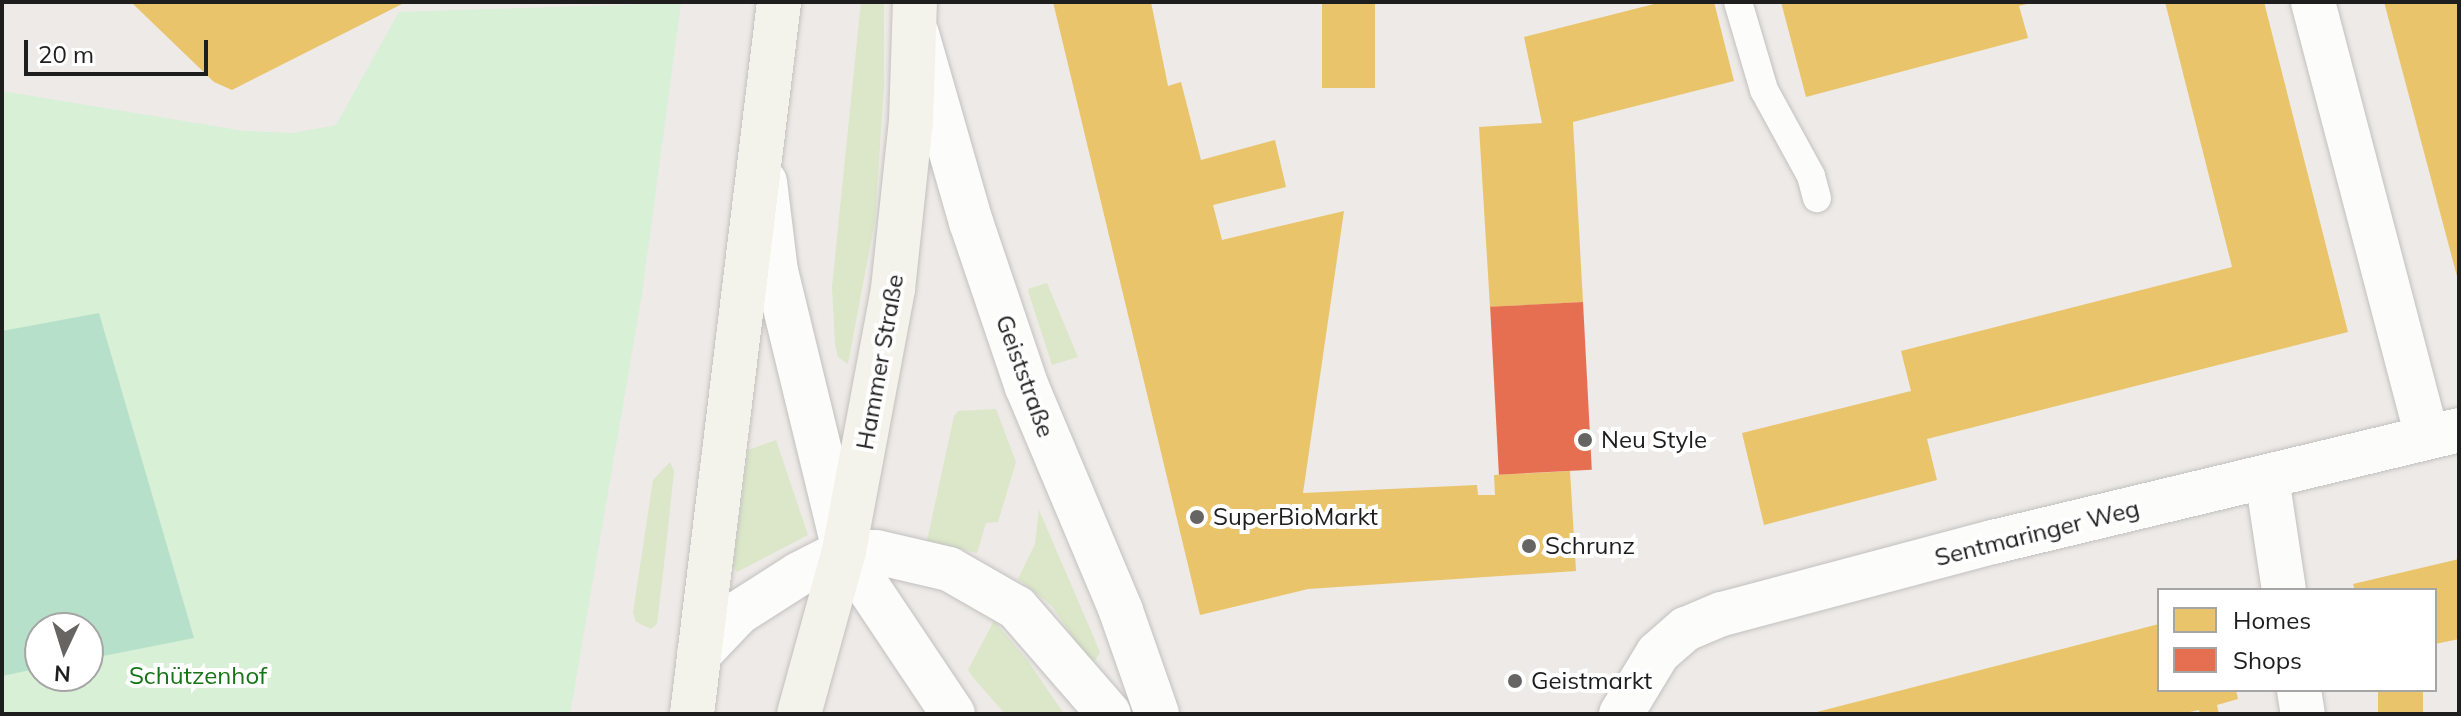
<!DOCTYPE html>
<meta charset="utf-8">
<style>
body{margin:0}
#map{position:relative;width:2461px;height:716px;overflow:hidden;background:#edeae7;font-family:Mulish,sans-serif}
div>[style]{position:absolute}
.grass>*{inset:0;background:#dbe7c8}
.park>*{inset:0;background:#d8f0d5}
.pitch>*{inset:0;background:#b7e0cb}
.homes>*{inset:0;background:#e9c46a;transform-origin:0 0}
.shops>*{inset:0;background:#e76f51;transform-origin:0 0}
.roads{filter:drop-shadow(0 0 2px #c2c1bf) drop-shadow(0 0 2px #c2c1bf)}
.service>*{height:28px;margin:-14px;padding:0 14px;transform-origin:14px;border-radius:14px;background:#fcfcfb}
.minor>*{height:44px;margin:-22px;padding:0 22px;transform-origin:22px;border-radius:22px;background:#fcfcfb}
.tertiary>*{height:44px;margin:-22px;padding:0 22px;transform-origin:22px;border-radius:22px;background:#fcfcfb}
.secondary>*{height:44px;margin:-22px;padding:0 22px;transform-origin:22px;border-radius:22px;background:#f3f2eb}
.dots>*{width:22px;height:22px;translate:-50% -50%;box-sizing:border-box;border:4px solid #fff;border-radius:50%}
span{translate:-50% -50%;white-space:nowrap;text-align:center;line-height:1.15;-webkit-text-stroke:8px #fff;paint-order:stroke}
.street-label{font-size:24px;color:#1e1e1e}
.poi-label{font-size:24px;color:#1e1e1e}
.left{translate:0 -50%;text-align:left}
.park-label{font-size:24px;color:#157416}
.frame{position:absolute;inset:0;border:4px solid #1e1e1e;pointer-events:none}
.legend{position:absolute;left:2157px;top:588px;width:280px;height:104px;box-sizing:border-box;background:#fff;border:2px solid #a5a5a5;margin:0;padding:10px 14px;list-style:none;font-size:24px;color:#1e1e1e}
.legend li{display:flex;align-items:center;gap:16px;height:40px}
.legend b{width:40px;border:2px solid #a5a5a5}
.north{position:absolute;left:24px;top:612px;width:80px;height:80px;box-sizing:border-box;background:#fff;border:2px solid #a5a5a5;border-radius:50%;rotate:184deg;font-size:22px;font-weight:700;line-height:32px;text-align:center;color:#1e1e1e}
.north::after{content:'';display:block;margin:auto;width:28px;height:36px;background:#666564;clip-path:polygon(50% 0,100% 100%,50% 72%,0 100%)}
.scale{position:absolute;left:24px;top:40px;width:184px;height:36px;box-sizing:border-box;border:4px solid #1e1e1e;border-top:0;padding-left:10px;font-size:24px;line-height:28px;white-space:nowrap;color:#1e1e1e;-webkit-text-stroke:6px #fff;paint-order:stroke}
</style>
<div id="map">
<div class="grass">
<div style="clip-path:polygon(861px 2px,884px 2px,884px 85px,875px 220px,848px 364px,838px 357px,835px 344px,832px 287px)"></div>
<div style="clip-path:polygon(1047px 283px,1078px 357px,1052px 365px,1029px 294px,1028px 289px)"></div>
<div style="clip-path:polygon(996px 409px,1016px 462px,998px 522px,986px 523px,977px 553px,927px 541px,954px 416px,958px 411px)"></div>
<div style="clip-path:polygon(776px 440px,808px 535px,737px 572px,733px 565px,748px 450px)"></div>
<div style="clip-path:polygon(670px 462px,674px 471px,667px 538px,657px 624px,651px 629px,636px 622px,633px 613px,653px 480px)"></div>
<div style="clip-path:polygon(1039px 510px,1100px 652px,1095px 661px,1086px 657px,1052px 606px,1018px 579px,1035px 544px)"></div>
<div style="clip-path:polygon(994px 621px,1028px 661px,1064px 714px,1005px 714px,972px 676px,968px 670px)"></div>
</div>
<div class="park">
<div style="clip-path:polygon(evenodd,681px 3px,642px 294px,570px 714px,2px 714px,2px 91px,244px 131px,293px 133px,336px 125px,399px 12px,681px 3px,40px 628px,88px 628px,88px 676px,40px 676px,40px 628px)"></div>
</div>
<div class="pitch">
<div style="clip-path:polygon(99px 313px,194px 638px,88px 659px,88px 628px,40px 628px,40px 668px,2px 676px,2px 331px)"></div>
</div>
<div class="homes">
<div style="clip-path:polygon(406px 2px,232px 90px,214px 82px,132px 3px)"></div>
<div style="clip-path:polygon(1053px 2px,1151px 2px,1168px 86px,1181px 82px,1201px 160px,1275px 140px,1286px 187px,1213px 205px,1222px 240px,1344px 211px,1303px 493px,1477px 485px,1478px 495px,1495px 495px,1494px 475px,1570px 471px,1576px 571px,1308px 589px,1200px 615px)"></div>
<div style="left:1322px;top:2px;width:53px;height:86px"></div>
<div style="clip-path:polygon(1662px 2px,1714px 2px,1734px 81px,1573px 122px,1583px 302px,1490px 307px,1479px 127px,1542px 123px,1524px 37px)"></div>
<div style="clip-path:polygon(1781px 2px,2030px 2px,2031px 3px,2019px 6px,2028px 38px,1806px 97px)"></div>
<div style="clip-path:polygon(2165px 2px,2264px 2px,2348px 332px,1927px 439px,1937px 480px,1764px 525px,1742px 433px,1911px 391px,1901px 351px,2232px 267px)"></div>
<div style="clip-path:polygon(2384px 2px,2459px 2px,2459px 280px,2458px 280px)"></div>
<div style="clip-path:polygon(2459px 559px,2459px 639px,2435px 644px,2435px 590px,2355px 590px,2353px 584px)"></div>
<div style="clip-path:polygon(2159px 624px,2159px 690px,2236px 690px,2238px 699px,2217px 705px,2219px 714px,2200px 714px,2199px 710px,2181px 714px,1809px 714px)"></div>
<div style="left:2378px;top:690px;width:45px;height:24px"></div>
</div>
<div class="shops">
<div style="left:1583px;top:302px;width:168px;height:93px;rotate:87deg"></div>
</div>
<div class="roads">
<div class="service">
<div style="left:1738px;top:2px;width:92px;rotate:73.5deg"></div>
<div style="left:1764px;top:90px;width:98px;rotate:61.3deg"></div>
<div style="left:1811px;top:176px;width:23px;rotate:75deg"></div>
</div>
<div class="minor">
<div style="left:2313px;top:2px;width:450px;rotate:75.3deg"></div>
<div style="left:2267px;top:478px;width:113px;rotate:81.4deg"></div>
<div style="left:2299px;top:690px;width:24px;rotate:81deg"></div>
<div style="left:1621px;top:714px;width:71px;rotate:-58.8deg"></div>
<div style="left:1658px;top:653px;width:37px;rotate:-41deg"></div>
<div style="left:1686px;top:629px;width:39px;rotate:-23deg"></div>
<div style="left:1722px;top:614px;width:280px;rotate:-14.9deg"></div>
<div style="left:1993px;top:542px;width:479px;rotate:-13.5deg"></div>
</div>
<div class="tertiary">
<div style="left:917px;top:34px;width:196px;rotate:74deg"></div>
<div style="left:971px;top:222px;width:174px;rotate:71.3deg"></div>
<div style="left:1027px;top:387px;width:243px;rotate:67.2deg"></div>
<div style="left:1121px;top:611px;width:109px;rotate:70.7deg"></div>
<div style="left:765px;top:182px;width:90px;rotate:83deg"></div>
<div style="left:776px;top:271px;width:288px;rotate:76.3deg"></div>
<div style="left:844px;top:551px;width:196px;rotate:56.2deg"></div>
<div style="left:699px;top:654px;width:57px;rotate:-46.4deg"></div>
<div style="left:738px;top:613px;width:72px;rotate:-32.6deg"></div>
<div style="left:799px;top:574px;width:51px;rotate:-27.1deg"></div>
<div style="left:844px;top:551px;width:32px;rotate:2deg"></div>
<div style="left:876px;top:552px;width:75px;rotate:13.1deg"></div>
<div style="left:949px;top:569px;width:78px;rotate:29.8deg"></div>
<div style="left:1017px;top:608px;width:140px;rotate:49deg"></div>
</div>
<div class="secondary">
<div style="left:692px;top:714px;width:717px;rotate:-83.03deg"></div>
<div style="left:799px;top:714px;width:169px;rotate:-74.6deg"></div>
<div style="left:844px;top:551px;width:267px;rotate:-79.4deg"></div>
<div style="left:893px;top:289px;width:169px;rotate:-83.9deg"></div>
<div style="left:911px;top:121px;width:119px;rotate:-88.1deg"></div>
</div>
</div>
<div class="dots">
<div style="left:1585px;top:440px;background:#666564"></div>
<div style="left:1197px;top:517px;background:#666564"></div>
<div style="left:1529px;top:546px;background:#666564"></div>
<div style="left:1515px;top:681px;background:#666564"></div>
</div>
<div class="street-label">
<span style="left:880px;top:362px;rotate:-80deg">Hammer Straße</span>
<span style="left:1025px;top:376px;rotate:70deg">Geiststraße</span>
<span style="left:2037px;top:533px;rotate:-14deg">Sentmaringer Weg</span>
</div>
<div class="poi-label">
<span class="left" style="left:1601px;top:440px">Neu Style</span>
<span class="left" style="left:1213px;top:517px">SuperBioMarkt</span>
<span class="left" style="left:1545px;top:546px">Schrunz</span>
<span class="left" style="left:1531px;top:681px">Geistmarkt</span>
</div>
<div class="park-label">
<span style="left:198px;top:676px">Schützenhof</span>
</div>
<div class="frame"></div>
<ul class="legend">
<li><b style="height:22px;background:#e9c46a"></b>Homes</li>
<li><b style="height:22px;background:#e76f51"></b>Shops</li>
</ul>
<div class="north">N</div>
<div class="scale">20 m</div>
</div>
